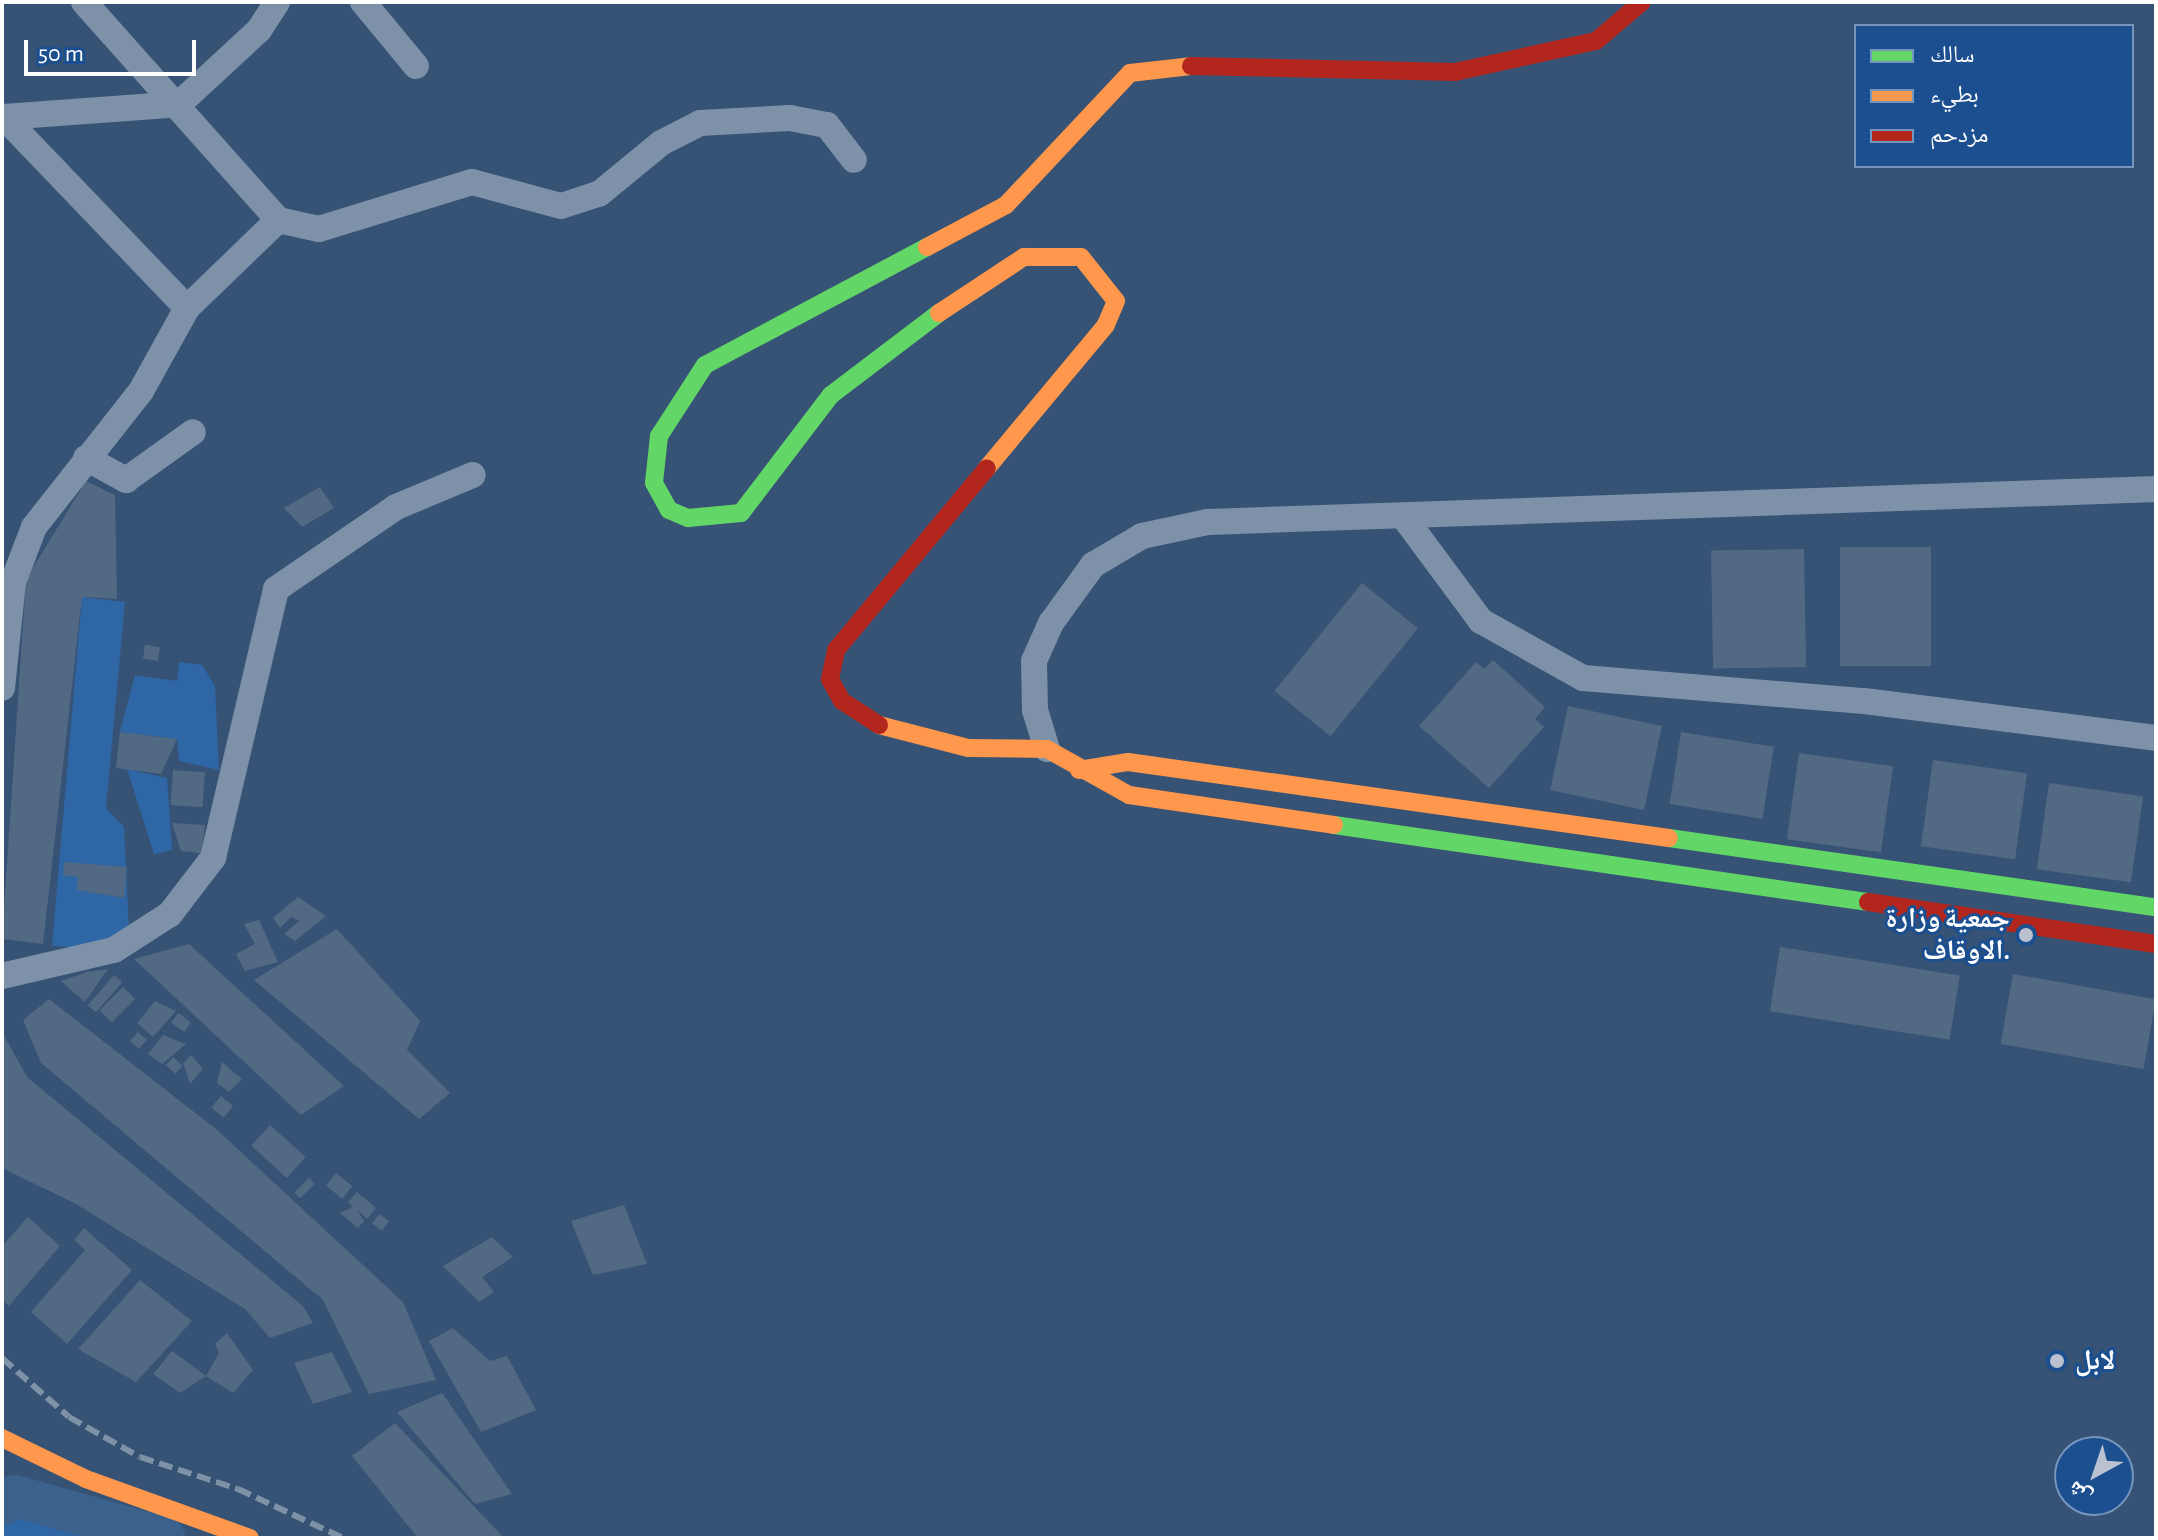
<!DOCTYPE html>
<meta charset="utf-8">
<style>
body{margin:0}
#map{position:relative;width:2158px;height:1540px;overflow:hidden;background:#365274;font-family:"Alegreya Sans","Noto Naskh Arabic",sans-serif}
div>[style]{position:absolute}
.green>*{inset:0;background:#2f66a5}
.river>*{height:42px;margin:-21px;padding:0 21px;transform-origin:21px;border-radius:21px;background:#3b618d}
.building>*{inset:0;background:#526984;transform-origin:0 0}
.street>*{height:26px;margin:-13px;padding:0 13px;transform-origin:13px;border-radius:13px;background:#7d92a8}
.fast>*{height:18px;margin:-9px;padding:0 9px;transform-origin:9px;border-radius:9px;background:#63d668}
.slow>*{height:18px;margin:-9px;padding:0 9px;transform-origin:9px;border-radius:9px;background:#ff974d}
.jam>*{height:18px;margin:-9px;padding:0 9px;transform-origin:9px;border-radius:9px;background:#b3261e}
.rail>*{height:6px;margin-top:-3px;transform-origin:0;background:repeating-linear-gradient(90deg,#7e92a7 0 14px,transparent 0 20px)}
.dots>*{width:22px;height:22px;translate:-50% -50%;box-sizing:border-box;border:4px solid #1b4f8f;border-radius:50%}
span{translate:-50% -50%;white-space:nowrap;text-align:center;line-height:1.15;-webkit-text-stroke:6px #1b4f8f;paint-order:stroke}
.poi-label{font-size:28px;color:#fff;font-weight:700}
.right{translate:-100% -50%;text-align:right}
.left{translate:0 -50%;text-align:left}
.frame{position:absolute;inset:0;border:4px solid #fff;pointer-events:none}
.legend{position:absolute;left:1854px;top:24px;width:280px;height:144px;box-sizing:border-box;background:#1b4f8f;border:2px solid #7695bc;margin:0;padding:10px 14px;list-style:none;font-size:24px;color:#fff}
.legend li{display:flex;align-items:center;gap:16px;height:40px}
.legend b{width:40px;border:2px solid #7695bc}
.north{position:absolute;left:2054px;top:1436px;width:80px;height:80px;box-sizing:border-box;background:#1b4f8f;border:2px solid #7695bc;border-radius:50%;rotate:220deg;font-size:22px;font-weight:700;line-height:32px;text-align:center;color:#fff}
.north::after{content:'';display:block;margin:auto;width:28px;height:36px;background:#b9c2ce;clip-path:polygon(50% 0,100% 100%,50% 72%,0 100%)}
.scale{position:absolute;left:24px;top:40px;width:172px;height:36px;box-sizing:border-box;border:4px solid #fff;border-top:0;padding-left:10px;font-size:24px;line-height:28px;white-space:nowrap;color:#fff;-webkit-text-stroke:6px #1b4f8f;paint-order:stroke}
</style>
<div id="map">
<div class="green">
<div style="clip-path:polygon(82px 597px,125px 602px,106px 808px,124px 827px,129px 930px,88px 948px,52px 946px)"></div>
<div style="clip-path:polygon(179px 662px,202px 665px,215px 686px,219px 770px,179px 761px,177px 739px,120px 732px,135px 675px,177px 681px)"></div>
<div style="clip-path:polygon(127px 769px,167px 778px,172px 850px,154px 854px)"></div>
<div style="clip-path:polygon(2px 1482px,103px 1538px,2px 1538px)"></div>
</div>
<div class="river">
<div style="left:2px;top:1505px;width:16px;rotate:-35deg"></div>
<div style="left:15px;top:1496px;width:155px;rotate:15.7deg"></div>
</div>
<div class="building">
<div style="clip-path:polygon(86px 481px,115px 495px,117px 599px,82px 597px,43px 944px,2px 939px,26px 579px)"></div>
<div style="clip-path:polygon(320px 487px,334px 508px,302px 527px,284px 508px)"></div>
<div style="left:1840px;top:547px;width:91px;height:119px"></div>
<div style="left:1804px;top:549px;width:118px;height:93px;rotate:89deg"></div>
<div style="left:1362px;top:583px;width:72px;height:139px;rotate:39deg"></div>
<div style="left:145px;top:645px;width:15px;height:14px;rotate:8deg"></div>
<div style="clip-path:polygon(1493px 660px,1545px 707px,1535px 719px,1544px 727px,1489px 788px,1419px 726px,1476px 662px,1484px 669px)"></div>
<div style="left:1568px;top:706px;width:96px;height:86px;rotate:12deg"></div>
<div style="clip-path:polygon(120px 732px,177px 739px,161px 774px,116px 768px)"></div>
<div style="left:1681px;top:732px;width:94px;height:73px;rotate:9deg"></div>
<div style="left:1799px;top:753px;width:95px;height:87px;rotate:8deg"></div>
<div style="left:1933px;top:760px;width:95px;height:87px;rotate:8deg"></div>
<div style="left:173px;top:770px;width:32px;height:35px;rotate:4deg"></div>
<div style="left:2049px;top:783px;width:95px;height:87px;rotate:8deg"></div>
<div style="clip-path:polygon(172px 823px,205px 825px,202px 853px,181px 851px)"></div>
<div style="clip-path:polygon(64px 862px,127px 867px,124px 898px,77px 890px,78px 877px,63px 875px)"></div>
<div style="clip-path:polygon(298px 897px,326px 916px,295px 941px,284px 934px,299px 921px,291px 917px,280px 928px,273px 918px)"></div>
<div style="clip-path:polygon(259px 920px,278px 962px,245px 971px,236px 954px,255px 944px,244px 924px)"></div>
<div style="clip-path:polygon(337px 929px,420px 1021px,407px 1050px,450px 1093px,419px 1119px,254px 980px)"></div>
<div style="clip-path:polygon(189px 944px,344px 1086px,301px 1115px,134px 959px)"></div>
<div style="left:1780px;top:947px;width:182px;height:65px;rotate:9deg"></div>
<div style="clip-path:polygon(108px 969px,85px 1002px,61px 981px,87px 972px)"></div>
<div style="left:2013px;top:974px;width:145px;height:71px;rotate:10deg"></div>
<div style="left:114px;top:975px;width:11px;height:40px;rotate:41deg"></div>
<div style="left:123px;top:987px;width:17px;height:33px;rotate:45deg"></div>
<div style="clip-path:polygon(49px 999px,216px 1129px,403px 1302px,436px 1380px,369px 1394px,323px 1300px,41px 1063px,23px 1020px)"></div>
<div style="clip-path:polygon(155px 1001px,176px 1011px,153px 1037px,137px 1023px)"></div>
<div style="left:178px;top:1013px;width:16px;height:12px;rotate:35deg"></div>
<div style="clip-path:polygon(2px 1032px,27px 1077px,303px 1306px,313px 1323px,270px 1338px,245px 1309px,76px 1204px,2px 1168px)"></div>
<div style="left:138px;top:1032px;width:12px;height:12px;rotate:42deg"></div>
<div style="clip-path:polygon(163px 1035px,186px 1044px,162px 1064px,148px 1054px)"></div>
<div style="clip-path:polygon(191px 1055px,203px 1069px,190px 1084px,183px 1063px)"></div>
<div style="left:173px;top:1057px;width:13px;height:11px;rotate:42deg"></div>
<div style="clip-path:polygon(222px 1062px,242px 1079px,229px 1092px,217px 1083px)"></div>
<div style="left:221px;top:1096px;width:16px;height:15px;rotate:40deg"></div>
<div style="left:270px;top:1125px;width:48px;height:28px;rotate:42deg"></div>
<div style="left:336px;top:1173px;width:21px;height:16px;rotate:39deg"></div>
<div style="left:309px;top:1178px;width:8px;height:21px;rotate:45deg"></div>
<div style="clip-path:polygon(357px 1192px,376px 1208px,367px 1219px,357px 1210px,364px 1221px,358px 1228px,340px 1213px,353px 1207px,348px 1202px)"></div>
<div style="clip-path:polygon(624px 1205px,647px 1264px,593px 1275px,571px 1221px)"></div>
<div style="left:379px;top:1214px;width:12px;height:12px;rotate:35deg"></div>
<div style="clip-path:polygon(28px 1217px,60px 1246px,9px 1306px,2px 1300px,2px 1246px)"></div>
<div style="clip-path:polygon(84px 1228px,132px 1270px,67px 1344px,31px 1312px,85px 1250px,74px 1240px)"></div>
<div style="clip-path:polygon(492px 1237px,513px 1257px,482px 1277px,494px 1292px,479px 1302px,443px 1266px)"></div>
<div style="clip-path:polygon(140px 1280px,192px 1321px,136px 1382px,78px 1349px)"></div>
<div style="clip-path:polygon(453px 1328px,490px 1361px,507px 1356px,536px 1410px,481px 1432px,429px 1341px)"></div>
<div style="clip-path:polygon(227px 1333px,253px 1370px,233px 1393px,206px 1376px,219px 1353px,215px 1344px)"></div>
<div style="clip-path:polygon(172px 1351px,206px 1376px,180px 1393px,153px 1374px)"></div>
<div style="clip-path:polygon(332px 1352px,352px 1392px,313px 1404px,294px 1363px)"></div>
<div style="clip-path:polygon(442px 1393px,512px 1494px,475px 1504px,397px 1412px)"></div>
<div style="clip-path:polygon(395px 1423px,504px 1538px,418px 1538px,352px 1456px)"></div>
</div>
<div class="street">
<div style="left:84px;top:2px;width:292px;rotate:48.3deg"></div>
<div style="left:363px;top:2px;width:83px;rotate:50.4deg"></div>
<div style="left:187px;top:308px;width:265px;rotate:-133.8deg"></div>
<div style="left:4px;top:117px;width:175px;rotate:-4.2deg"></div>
<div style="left:179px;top:104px;width:109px;rotate:-42.8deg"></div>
<div style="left:259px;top:30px;width:33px;rotate:-57deg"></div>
<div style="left:86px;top:458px;width:46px;rotate:28.8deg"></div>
<div style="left:126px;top:480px;width:82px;rotate:-35.6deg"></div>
<div style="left:1406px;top:520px;width:126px;rotate:53.4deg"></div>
<div style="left:1481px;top:621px;width:117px;rotate:29.2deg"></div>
<div style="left:1583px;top:678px;width:282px;rotate:4.7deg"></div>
<div style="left:1864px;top:701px;width:294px;rotate:7.2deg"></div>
<div style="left:2px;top:688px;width:107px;rotate:-84.1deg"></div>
<div style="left:13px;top:582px;width:59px;rotate:-69.1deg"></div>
<div style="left:34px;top:527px;width:173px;rotate:-51.8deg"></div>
<div style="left:141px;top:391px;width:95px;rotate:-61deg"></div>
<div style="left:187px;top:308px;width:127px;rotate:-44deg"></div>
<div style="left:278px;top:220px;width:42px;rotate:12.4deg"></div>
<div style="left:319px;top:229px;width:160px;rotate:-17.1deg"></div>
<div style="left:472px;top:182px;width:92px;rotate:15.1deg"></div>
<div style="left:561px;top:206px;width:40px;rotate:-18deg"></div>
<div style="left:599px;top:194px;width:80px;rotate:-39.4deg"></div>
<div style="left:661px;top:143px;width:44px;rotate:-27.1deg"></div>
<div style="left:700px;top:123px;width:90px;rotate:-3.2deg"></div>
<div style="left:790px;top:118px;width:38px;rotate:11deg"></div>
<div style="left:827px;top:125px;width:44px;rotate:52.4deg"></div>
<div style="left:1047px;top:749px;width:41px;rotate:-107.1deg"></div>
<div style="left:1035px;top:710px;width:49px;rotate:-91.2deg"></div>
<div style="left:1034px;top:661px;width:42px;rotate:-65.9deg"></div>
<div style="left:1051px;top:623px;width:72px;rotate:-54.1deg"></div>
<div style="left:1093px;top:565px;width:57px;rotate:-30.6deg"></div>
<div style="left:1142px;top:536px;width:67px;rotate:-12deg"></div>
<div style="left:1208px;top:522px;width:949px;rotate:-1.99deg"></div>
<div style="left:2px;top:976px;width:115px;rotate:-13.1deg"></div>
<div style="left:114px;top:950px;width:67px;rotate:-32.7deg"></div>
<div style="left:170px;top:914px;width:71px;rotate:-52.5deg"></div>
<div style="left:213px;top:858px;width:276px;rotate:-76.8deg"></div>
<div style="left:276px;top:589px;width:145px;rotate:-34.3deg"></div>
<div style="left:396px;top:507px;width:83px;rotate:-22.6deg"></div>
</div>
<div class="fast">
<div style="left:927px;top:247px;width:251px;rotate:152deg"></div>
<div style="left:705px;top:365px;width:85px;rotate:122.9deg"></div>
<div style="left:659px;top:436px;width:47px;rotate:96.1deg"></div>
<div style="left:654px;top:483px;width:31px;rotate:61deg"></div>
<div style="left:669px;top:510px;width:21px;rotate:23deg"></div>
<div style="left:688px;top:518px;width:53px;rotate:-5.4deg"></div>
<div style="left:741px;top:513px;width:148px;rotate:-52.7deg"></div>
<div style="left:831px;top:395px;width:136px;rotate:-37.2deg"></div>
<div style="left:1334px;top:825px;width:540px;rotate:8.21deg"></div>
<div style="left:1669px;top:838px;width:492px;rotate:8.1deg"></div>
</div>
<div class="slow">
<div style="left:927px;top:247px;width:89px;rotate:-28deg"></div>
<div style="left:1006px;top:205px;width:181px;rotate:-46.8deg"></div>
<div style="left:1130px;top:73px;width:61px;rotate:-6.5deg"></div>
<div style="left:939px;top:313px;width:102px;rotate:-33.4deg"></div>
<div style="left:1024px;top:257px;width:57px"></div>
<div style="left:1081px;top:257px;width:56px;rotate:51.5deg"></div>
<div style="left:1116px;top:301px;width:26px;rotate:113deg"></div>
<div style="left:1106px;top:325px;width:186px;rotate:129.8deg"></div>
<div style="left:879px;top:725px;width:92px;rotate:14.5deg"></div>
<div style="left:968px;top:748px;width:79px;rotate:0.7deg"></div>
<div style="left:1047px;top:749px;width:94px;rotate:29.3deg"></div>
<div style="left:1129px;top:795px;width:207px;rotate:8.3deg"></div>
<div style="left:1079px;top:770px;width:50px;rotate:-9.3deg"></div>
<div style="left:1128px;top:762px;width:546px;rotate:8deg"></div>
<div style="left:2px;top:1438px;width:93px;rotate:26deg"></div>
<div style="left:86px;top:1479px;width:174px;rotate:19.8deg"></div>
</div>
<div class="jam">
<div style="left:1191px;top:66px;width:264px;rotate:1.3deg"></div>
<div style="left:1455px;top:72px;width:144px;rotate:-12.4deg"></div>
<div style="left:1596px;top:41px;width:60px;rotate:-40.3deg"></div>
<div style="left:879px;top:725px;width:44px;rotate:-147deg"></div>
<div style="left:842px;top:701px;width:25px;rotate:-119deg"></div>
<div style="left:830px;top:679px;width:30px;rotate:-78deg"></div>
<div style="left:836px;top:650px;width:236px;rotate:-50.3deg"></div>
<div style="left:1868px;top:902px;width:291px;rotate:8.3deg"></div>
</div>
<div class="rail">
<div style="left:2px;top:1358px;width:89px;rotate:41.4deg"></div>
<div style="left:69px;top:1417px;width:81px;rotate:29.4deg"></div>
<div style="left:140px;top:1457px;width:103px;rotate:18.1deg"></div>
<div style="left:238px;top:1489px;width:116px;rotate:25deg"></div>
</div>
<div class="dots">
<div style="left:2026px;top:935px;background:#b9c2ce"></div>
<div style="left:2057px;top:1361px;background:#b9c2ce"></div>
</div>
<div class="poi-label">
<span class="right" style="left:2010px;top:935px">جمعية وزارة<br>الاوقاف.</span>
<span class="left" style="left:2075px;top:1361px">لابل</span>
</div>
<div class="frame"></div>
<ul class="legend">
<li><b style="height:10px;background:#63d668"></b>سالك</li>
<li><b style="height:10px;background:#ff974d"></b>بطيء</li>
<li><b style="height:10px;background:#b3261e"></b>مزدحم</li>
</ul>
<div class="north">ش</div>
<div class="scale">50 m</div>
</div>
